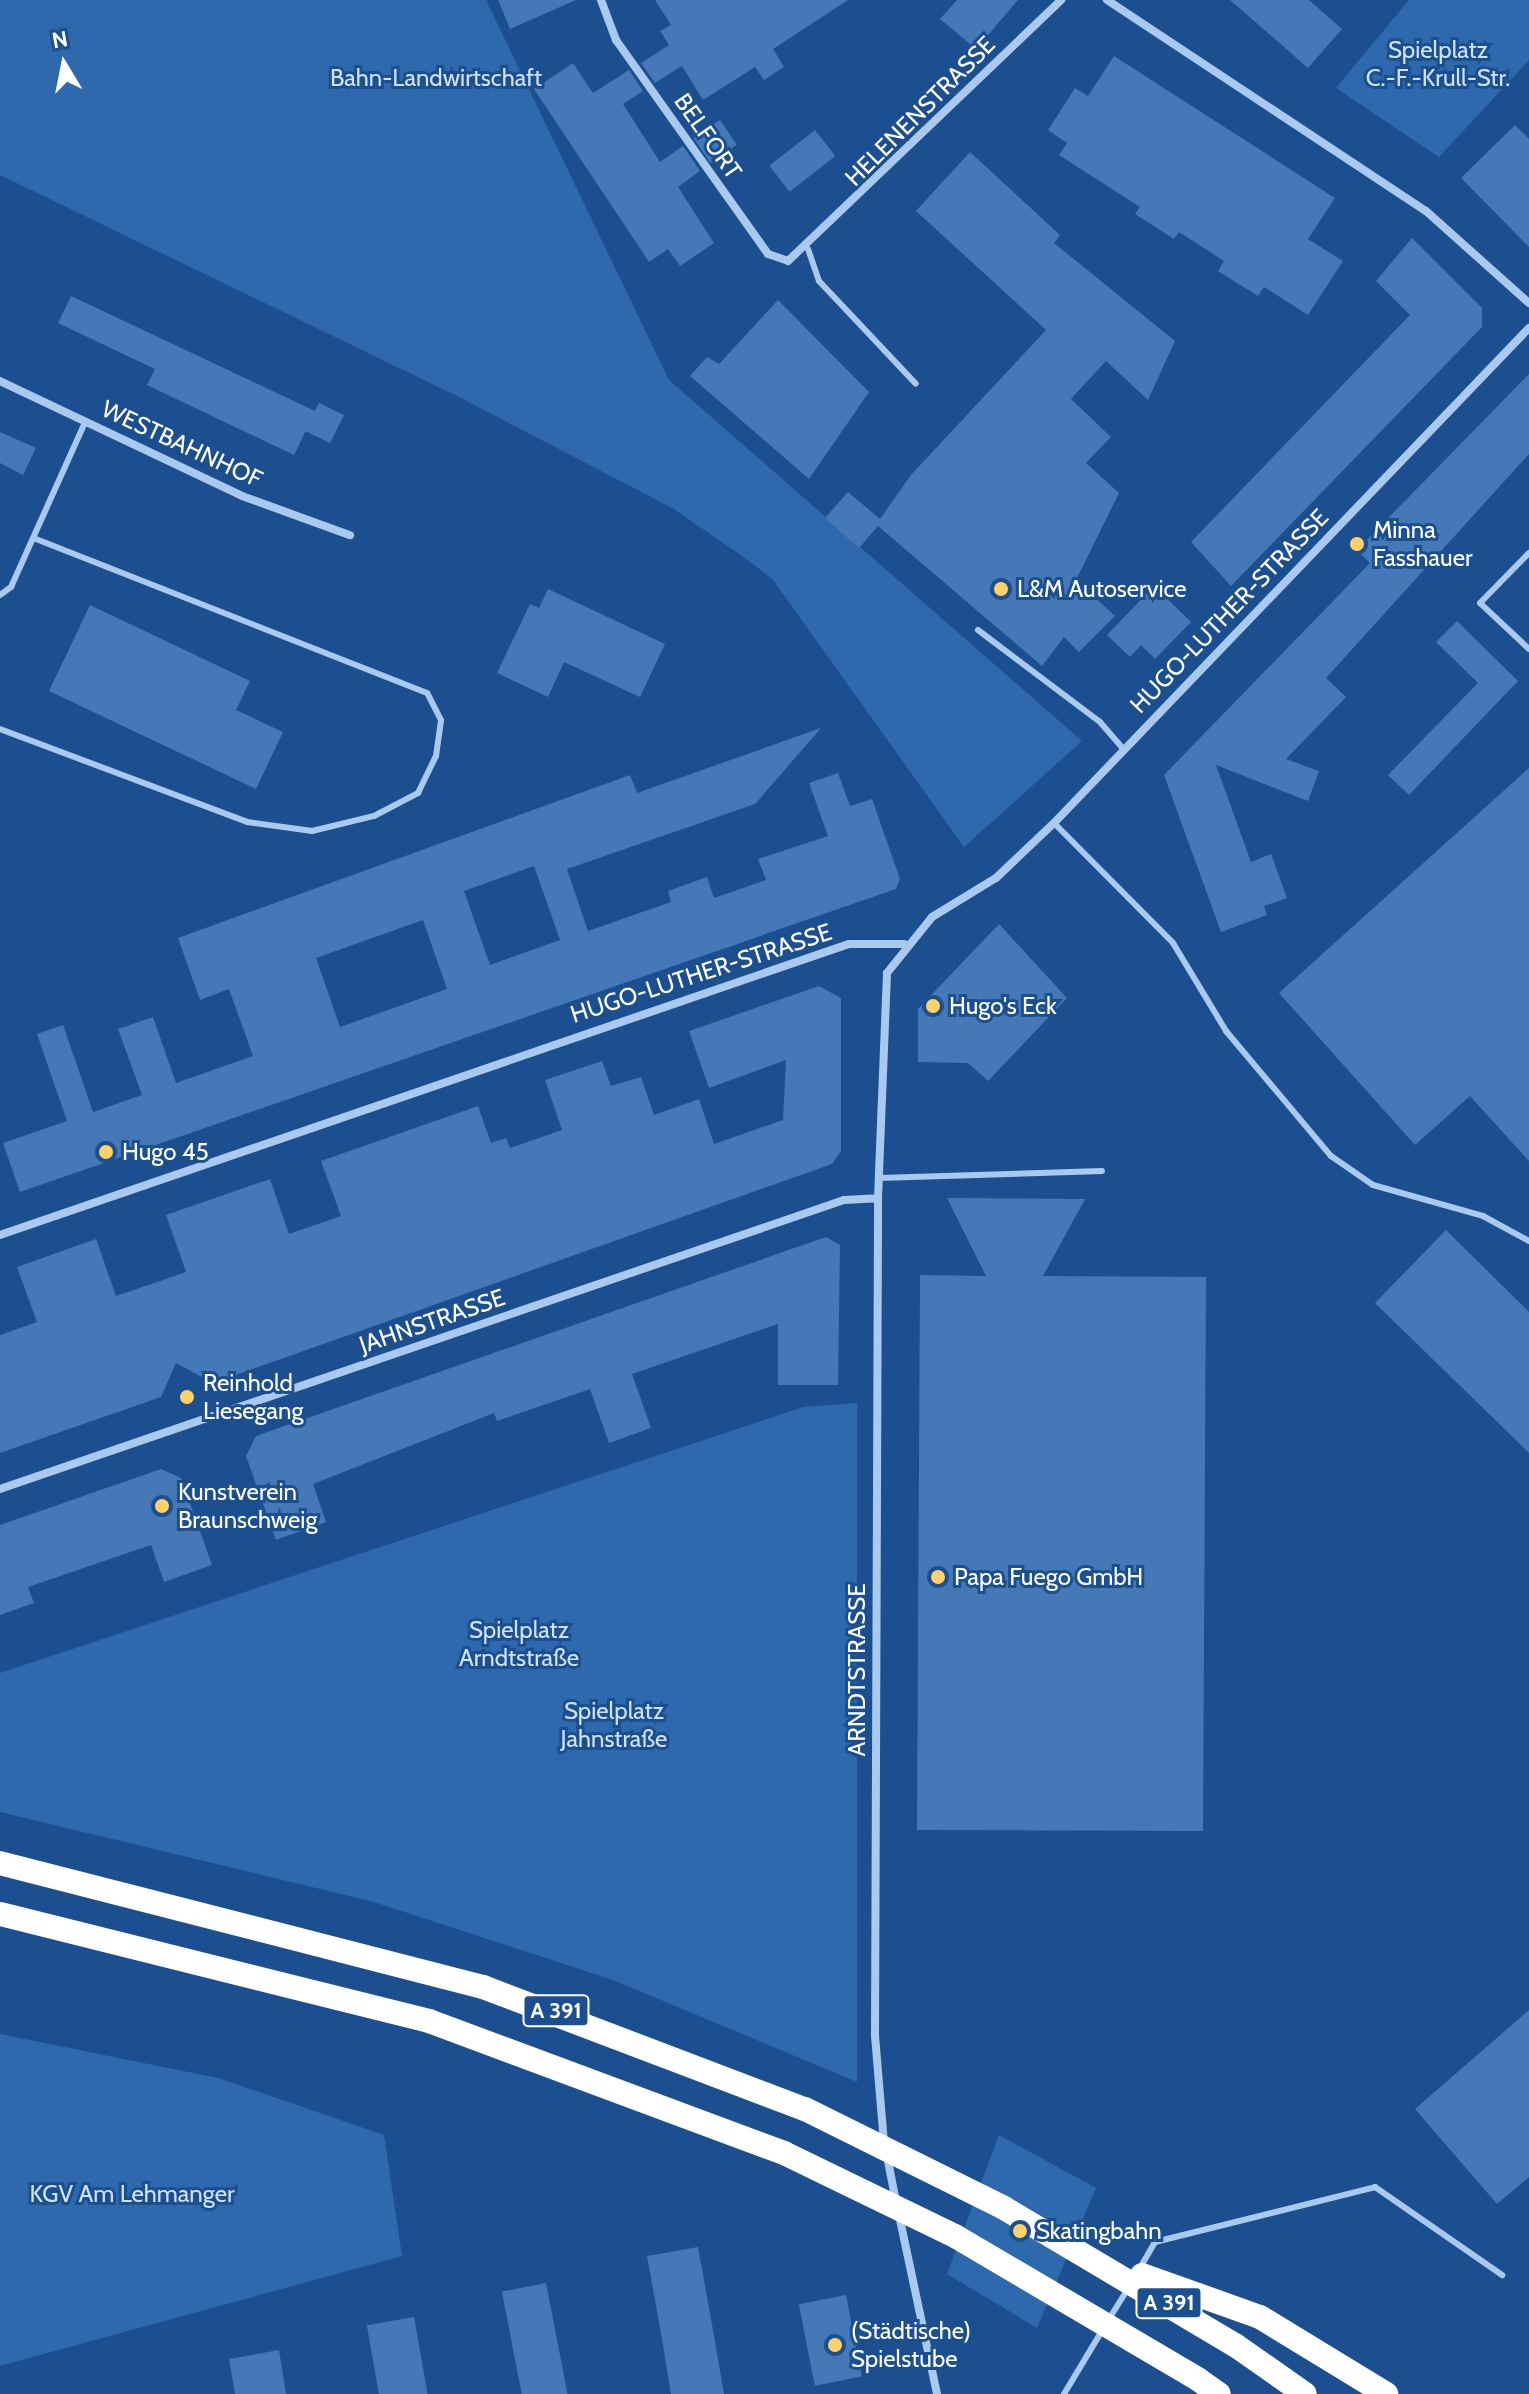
<!DOCTYPE html>
<meta charset="utf-8">
<style>
body{margin:0}
#map{position:relative;width:1529px;height:2394px;overflow:hidden;background:#1b4f8f;font-family:Cabin,sans-serif}
div>[style]{position:absolute}
.green>*{inset:0;background:#2e69ad}
.building>*{inset:0;background:#4478b7;transform-origin:0 0}
.service>*{height:6px;margin:-3px;padding:0 3px;transform-origin:3px;border-radius:3px;background:#a9c9ee}
.minor>*{height:8px;margin:-4px;padding:0 4px;transform-origin:4px;border-radius:4px;background:#a9c9ee}
.motorway>*{height:24px;margin:-12px;padding:0 12px;transform-origin:12px;border-radius:12px;background:#fff}
.motorway-bridge>*{height:24px;margin:-12px;padding:0 12px;transform-origin:12px;border-radius:12px;background:#fff}
.dots>*{width:22px;height:22px;translate:-50% -50%;box-sizing:border-box;border:4px solid #1b4f8f;border-radius:50%}
span{translate:-50% -50%;white-space:nowrap;text-align:center;line-height:1.15;-webkit-text-stroke:6px #1b4f8f;paint-order:stroke}
.shield-label span{padding:2px 6px;background:#1b4f8f;border:2px solid;border-radius:6px;-webkit-text-stroke-width:0}
.shield-label{font-size:22px;color:#fff;font-weight:700}
.park-label{font-size:24px;color:#cfe3fa}
.street-label{font-size:24px;color:#fff}
.poi-label{font-size:24px;color:#fff}
.left{translate:0 -50%;text-align:left}
.north{position:absolute;left:24px;top:24px;width:80px;height:80px;-webkit-text-stroke:6px #1b4f8f;paint-order:stroke;rotate:350deg;font-size:22px;font-weight:700;line-height:32px;text-align:center;color:#fff}
.north::after{content:'';display:block;margin:auto;width:28px;height:36px;background:#fff;clip-path:polygon(50% 0,100% 100%,50% 72%,0 100%)}
</style>
<div id="map">
<div class="green">
<div style="clip-path:polygon(0 0,486px 0,669px 380px,1082px 741px,964px 847px,773px 580px,752px 563px,674px 509px,457px 396px,0 175px)"></div>
<div style="clip-path:polygon(1409px 0,1529px 0,1529px 60px,1439px 157px,1336px 88px)"></div>
<div style="clip-path:polygon(857px 1403px,857px 2082px,613px 1980px,374px 1902px,0 1812px,0 1673px,803px 1407px)"></div>
<div style="clip-path:polygon(0 2034px,218px 2078px,384px 2135px,402px 2256px,0 2366px)"></div>
<div style="clip-path:polygon(999px 2135px,1096px 2188px,1037px 2328px,947px 2274px)"></div>
</div>
<div class="building">
<div style="clip-path:polygon(498px 0,576px 0,510px 29px)"></div>
<div style="clip-path:polygon(655px 0,848px 0,773px 49px,784px 67px,764px 80px,755px 67px,703px 100px,682px 66px,655px 83px,641px 63px,669px 45px,660px 31px,671px 25px)"></div>
<div style="clip-path:polygon(957px 0,1018px 0,976px 49px,940px 19px)"></div>
<div style="clip-path:polygon(1230px 0,1309px 0,1342px 29px,1308px 68px)"></div>
<div style="clip-path:polygon(1114px 56px,1335px 198px,1308px 239px,1343px 261px,1308px 315px,1264px 287px,1258px 296px,1218px 271px,1224px 261px,1179px 232px,1174px 239px,1135px 214px,1140px 207px,1059px 155px,1067px 143px,1048px 130px,1075px 88px,1088px 96px)"></div>
<div style="clip-path:polygon(573px 63px,593px 93px,629px 70px,643px 91px,623px 104px,660px 162px,683px 146px,700px 171px,678px 187px,714px 243px,680px 266px,668px 249px,649px 262px,534px 89px)"></div>
<div style="left:720px;top:120px;width:30px;height:32px;rotate:56deg"></div>
<div style="clip-path:polygon(1515px 125px,1529px 139px,1529px 247px,1461px 178px)"></div>
<div style="left:815px;top:130px;width:33px;height:58px;rotate:52deg"></div>
<div style="clip-path:polygon(970px 152px,1060px 235px,1054px 243px,1175px 341px,1148px 400px,1106px 361px,1071px 399px,1111px 437px,1086px 463px,1119px 493px,1076px 580px,1115px 616px,1079px 652px,1064px 637px,1042px 666px,878px 526px,859px 548px,825px 518px,848px 492px,880px 519px,911px 475px,1046px 330px,916px 211px)"></div>
<div style="clip-path:polygon(1412px 238px,1482px 308px,1482px 327px,1231px 586px,1191px 542px,1410px 315px,1376px 281px)"></div>
<div style="clip-path:polygon(71px 296px,315px 411px,319px 403px,344px 415px,330px 443px,305px 431px,313px 416px,294px 455px,147px 385px,155px 369px,58px 323px)"></div>
<div style="clip-path:polygon(778px 300px,869px 392px,809px 479px,690px 376px,707px 357px,719px 364px)"></div>
<div style="clip-path:polygon(1529px 374px,1529px 454px,1326px 678px,1346px 697px,1286px 759px,1319px 771px,1308px 801px,1216px 765px,1251px 862px,1271px 854px,1287px 898px,1264px 906px,1267px 915px,1221px 932px,1164px 775px,1370px 563px,1357px 550px)"></div>
<div style="clip-path:polygon(0 432px,36px 448px,23px 475px,0 463px)"></div>
<div style="clip-path:polygon(1154px 586px,1191px 622px,1155px 659px,1141px 645px,1130px 657px,1107px 635px)"></div>
<div style="clip-path:polygon(548px 589px,665px 644px,640px 697px,564px 662px,548px 697px,497px 673px,530px 604px,539px 608px)"></div>
<div style="clip-path:polygon(90px 605px,250px 681px,236px 710px,283px 732px,256px 789px,49px 691px)"></div>
<div style="clip-path:polygon(1457px 621px,1518px 681px,1409px 795px,1388px 775px,1478px 683px,1436px 642px)"></div>
<div style="clip-path:polygon(evenodd,821px 728px,755px 804px,567px 869px,588px 931px,671px 902px,668px 891px,707px 877px,714px 898px,766px 880px,758px 859px,828px 836px,809px 783px,838px 773px,850px 806px,872px 799px,900px 879px,896px 889px,20px 1192px,3px 1143px,67px 1121px,37px 1034px,63px 1025px,93px 1112px,142px 1095px,118px 1029px,153px 1017px,176px 1083px,253px 1056px,229px 989px,200px 1000px,178px 938px,630px 775px,637px 793px,821px 728px,534px 866px,560px 940px,490px 965px,464px 891px,534px 866px,821px 728px,423px 920px,447px 989px,340px 1027px,316px 958px,423px 920px)"></div>
<div style="clip-path:polygon(1529px 768px,1529px 1161px,1470px 1096px,1415px 1145px,1279px 993px)"></div>
<div style="clip-path:polygon(999px 924px,1067px 998px,988px 1081px,968px 1063px,918px 1062px,918px 1009px)"></div>
<div style="clip-path:polygon(819px 986px,841px 998px,841px 1151px,832px 1164px,213px 1383px,176px 1363px,161px 1397px,0 1453px,0 1335px,37px 1322px,17px 1267px,96px 1239px,116px 1296px,163px 1280px,186px 1272px,166px 1215px,270px 1179px,289px 1234px,341px 1216px,321px 1161px,478px 1106px,491px 1143px,506px 1138px,510px 1148px,562px 1130px,545px 1080px,602px 1061px,611px 1086px,641px 1077px,654px 1115px,699px 1099px,714px 1144px,783px 1120px,786px 1060px,709px 1088px,689px 1031px)"></div>
<div style="clip-path:polygon(947px 1198px,1085px 1199px,1043px 1276px,1206px 1277px,1203px 1831px,917px 1830px,920px 1275px,986px 1276px)"></div>
<div style="clip-path:polygon(1446px 1230px,1529px 1312px,1529px 1453px,1375px 1303px)"></div>
<div style="clip-path:polygon(826px 1237px,840px 1245px,838px 1385px,778px 1385px,778px 1324px,632px 1374px,651px 1428px,609px 1443px,590px 1389px,497px 1421px,494px 1413px,313px 1484px,326px 1522px,276px 1540px,246px 1456px,256px 1436px)"></div>
<div style="clip-path:polygon(161px 1469px,181px 1478px,212px 1565px,164px 1582px,151px 1545px,28px 1587px,34px 1603px,0 1615px,0 1525px)"></div>
<div style="clip-path:polygon(1529px 2010px,1529px 2177px,1497px 2204px,1415px 2109px)"></div>
<div style="clip-path:polygon(698px 2247px,713px 2330px,724px 2394px,671px 2394px,662px 2339px,647px 2256px)"></div>
<div style="left:546px;top:2283px;width:113px;height:45px;rotate:79deg"></div>
<div style="left:846px;top:2295px;width:83px;height:48px;rotate:79deg"></div>
<div style="left:414px;top:2317px;width:78px;height:48px;rotate:80deg"></div>
<div style="clip-path:polygon(279px 2350px,286px 2394px,235px 2394px,229px 2359px)"></div>
</div>
<div class="service">
<div style="left:808px;top:249px;width:34px;rotate:71deg"></div>
<div style="left:819px;top:281px;width:141px;rotate:46.7deg"></div>
<div style="left:0;top:595px;width:14px;rotate:-36deg"></div>
<div style="left:11px;top:587px;width:181px;rotate:-65.8deg"></div>
<div style="left:978px;top:630px;width:153px;rotate:37deg"></div>
<div style="left:1100px;top:722px;width:37px;rotate:49deg"></div>
<div style="left:1529px;top:649px;width:67px;rotate:-136.8deg"></div>
<div style="left:1480px;top:603px;width:70px;rotate:-45.6deg"></div>
<div style="left:0;top:729px;width:264px;rotate:20.6deg"></div>
<div style="left:247px;top:822px;width:66px;rotate:7.9deg"></div>
<div style="left:312px;top:831px;width:64px;rotate:-13.6deg"></div>
<div style="left:374px;top:816px;width:50px;rotate:-27.6deg"></div>
<div style="left:418px;top:793px;width:41px;rotate:-64.1deg"></div>
<div style="left:436px;top:756px;width:36px;rotate:-82deg"></div>
<div style="left:441px;top:720px;width:30px;rotate:-117deg"></div>
<div style="left:427px;top:693px;width:423px;rotate:-158.5deg"></div>
<div style="left:1054px;top:823px;width:169px;rotate:45.2deg"></div>
<div style="left:1173px;top:943px;width:103px;rotate:58.9deg"></div>
<div style="left:1226px;top:1031px;width:163px;rotate:50deg"></div>
<div style="left:1331px;top:1156px;width:51px;rotate:34.6deg"></div>
<div style="left:1373px;top:1185px;width:114px;rotate:15.7deg"></div>
<div style="left:1483px;top:1216px;width:52px;rotate:28.5deg"></div>
<div style="left:879px;top:1178px;width:223px;rotate:-1.8deg"></div>
<div style="left:1140px;top:2268px;width:30px;rotate:-60deg"></div>
<div style="left:1155px;top:2242px;width:227px;rotate:-14deg"></div>
<div style="left:1375px;top:2187px;width:155px;rotate:34.7deg"></div>
<div style="left:1109px;top:2319px;width:36px;rotate:-58deg"></div>
<div style="left:1064px;top:2394px;width:76px;rotate:-59deg"></div>
</div>
<div class="minor">
<div style="left:601px;top:0;width:43px;rotate:69.4deg"></div>
<div style="left:616px;top:40px;width:262px;rotate:54.6deg"></div>
<div style="left:768px;top:254px;width:21px;rotate:19deg"></div>
<div style="left:788px;top:261px;width:378px;rotate:-43.7deg"></div>
<div style="left:1107px;top:0;width:382px;rotate:33.5deg"></div>
<div style="left:1426px;top:211px;width:138px;rotate:41.8deg"></div>
<div style="left:0;top:381px;width:268px;rotate:25.4deg"></div>
<div style="left:242px;top:496px;width:115px;rotate:19.9deg"></div>
<div style="left:0;top:1235px;width:897px;rotate:-18.92deg"></div>
<div style="left:849px;top:944px;width:55px"></div>
<div style="left:0;top:1489px;width:892px;rotate:-18.9deg"></div>
<div style="left:844px;top:1200px;width:34px;rotate:-3deg"></div>
<div style="left:884px;top:2143px;width:107px;rotate:-94.8deg"></div>
<div style="left:875px;top:2036px;width:838px;rotate:-89.79deg"></div>
<div style="left:878px;top:1198px;width:225px;rotate:-87.7deg"></div>
<div style="left:887px;top:973px;width:72px;rotate:-51.2deg"></div>
<div style="left:932px;top:917px;width:75px;rotate:-31.4deg"></div>
<div style="left:996px;top:878px;width:80px;rotate:-43.5deg"></div>
<div style="left:1054px;top:823px;width:686px;rotate:-46.18deg"></div>
<div style="left:887px;top:2156px;width:47px;rotate:78.9deg"></div>
<div style="left:899px;top:2215px;width:183px;rotate:78deg"></div>
</div>
<div class="motorway">
<div style="left:0;top:1863px;width:499px;rotate:14.4deg"></div>
<div style="left:483px;top:1987px;width:344px;rotate:20.8deg"></div>
<div style="left:0;top:1914px;width:442px;rotate:14deg"></div>
<div style="left:429px;top:2021px;width:379px;rotate:20.4deg"></div>
<div style="left:1260px;top:2317px;width:148px;rotate:31.4deg"></div>
<div style="left:1235px;top:2345px;width:85px;rotate:35deg"></div>
<div style="left:1199px;top:2380px;width:24px;rotate:35deg"></div>
</div>
<div class="motorway-bridge">
<div style="left:805px;top:2109px;width:222px;rotate:26.4deg"></div>
<div style="left:1004px;top:2208px;width:269px;rotate:30.7deg"></div>
<div style="left:784px;top:2153px;width:190px;rotate:25.9deg"></div>
<div style="left:955px;top:2236px;width:283px;rotate:30.5deg"></div>
<div style="left:1142px;top:2275px;width:125px;rotate:19.6deg"></div>
</div>
<div class="dots">
<div style="left:1357px;top:544px;background:#ffd166"></div>
<div style="left:1001px;top:589px;background:#ffd166"></div>
<div style="left:933px;top:1006px;background:#ffd166"></div>
<div style="left:106px;top:1152px;background:#ffd166"></div>
<div style="left:187px;top:1397px;background:#ffd166"></div>
<div style="left:162px;top:1506px;background:#ffd166"></div>
<div style="left:938px;top:1577px;background:#ffd166"></div>
<div style="left:1020px;top:2231px;background:#ffd166"></div>
<div style="left:835px;top:2345px;background:#ffd166"></div>
</div>
<div class="shield-label">
<span style="left:556px;top:2011px">A 391</span>
<span style="left:1169px;top:2303px">A 391</span>
</div>
<div class="park-label">
<span style="left:1438px;top:64px">Spielplatz<br>C.-F.-Krull-Str.</span>
<span style="left:436px;top:78px">Bahn-Landwirtschaft</span>
<span style="left:519px;top:1644px">Spielplatz<br>Arndtstraße</span>
<span style="left:614px;top:1725px">Spielplatz<br>Jahnstraße</span>
<span style="left:132px;top:2194px">KGV Am Lehmanger</span>
</div>
<div class="street-label">
<span style="left:920px;top:111px;rotate:-45deg">HELENENSTRASSE</span>
<span style="left:708px;top:136px;rotate:55deg">BELFORT</span>
<span style="left:182px;top:444px;rotate:25deg">WESTBAHNHOF</span>
<span style="left:1229px;top:611px;rotate:-46deg">HUGO-LUTHER-STRASSE</span>
<span style="left:701px;top:973px;rotate:-18deg">HUGO-LUTHER-STRASSE</span>
<span style="left:432px;top:1321px;rotate:-19deg">JAHNSTRASSE</span>
<span style="left:857px;top:1670px;rotate:-90deg">ARNDTSTRASSE</span>
</div>
<div class="poi-label">
<span class="left" style="left:1373px;top:544px">Minna<br>Fasshauer</span>
<span class="left" style="left:1017px;top:589px">L&amp;M Autoservice</span>
<span class="left" style="left:949px;top:1006px">Hugo's Eck</span>
<span class="left" style="left:122px;top:1152px">Hugo 45</span>
<span class="left" style="left:203px;top:1397px">Reinhold<br>Liesegang</span>
<span class="left" style="left:178px;top:1506px">Kunstverein<br>Braunschweig</span>
<span class="left" style="left:954px;top:1577px">Papa Fuego GmbH</span>
<span class="left" style="left:1036px;top:2231px">Skatingbahn</span>
<span class="left" style="left:851px;top:2345px">(Städtische)<br>Spielstube</span>
</div>
<div class="north">N</div>
</div>
